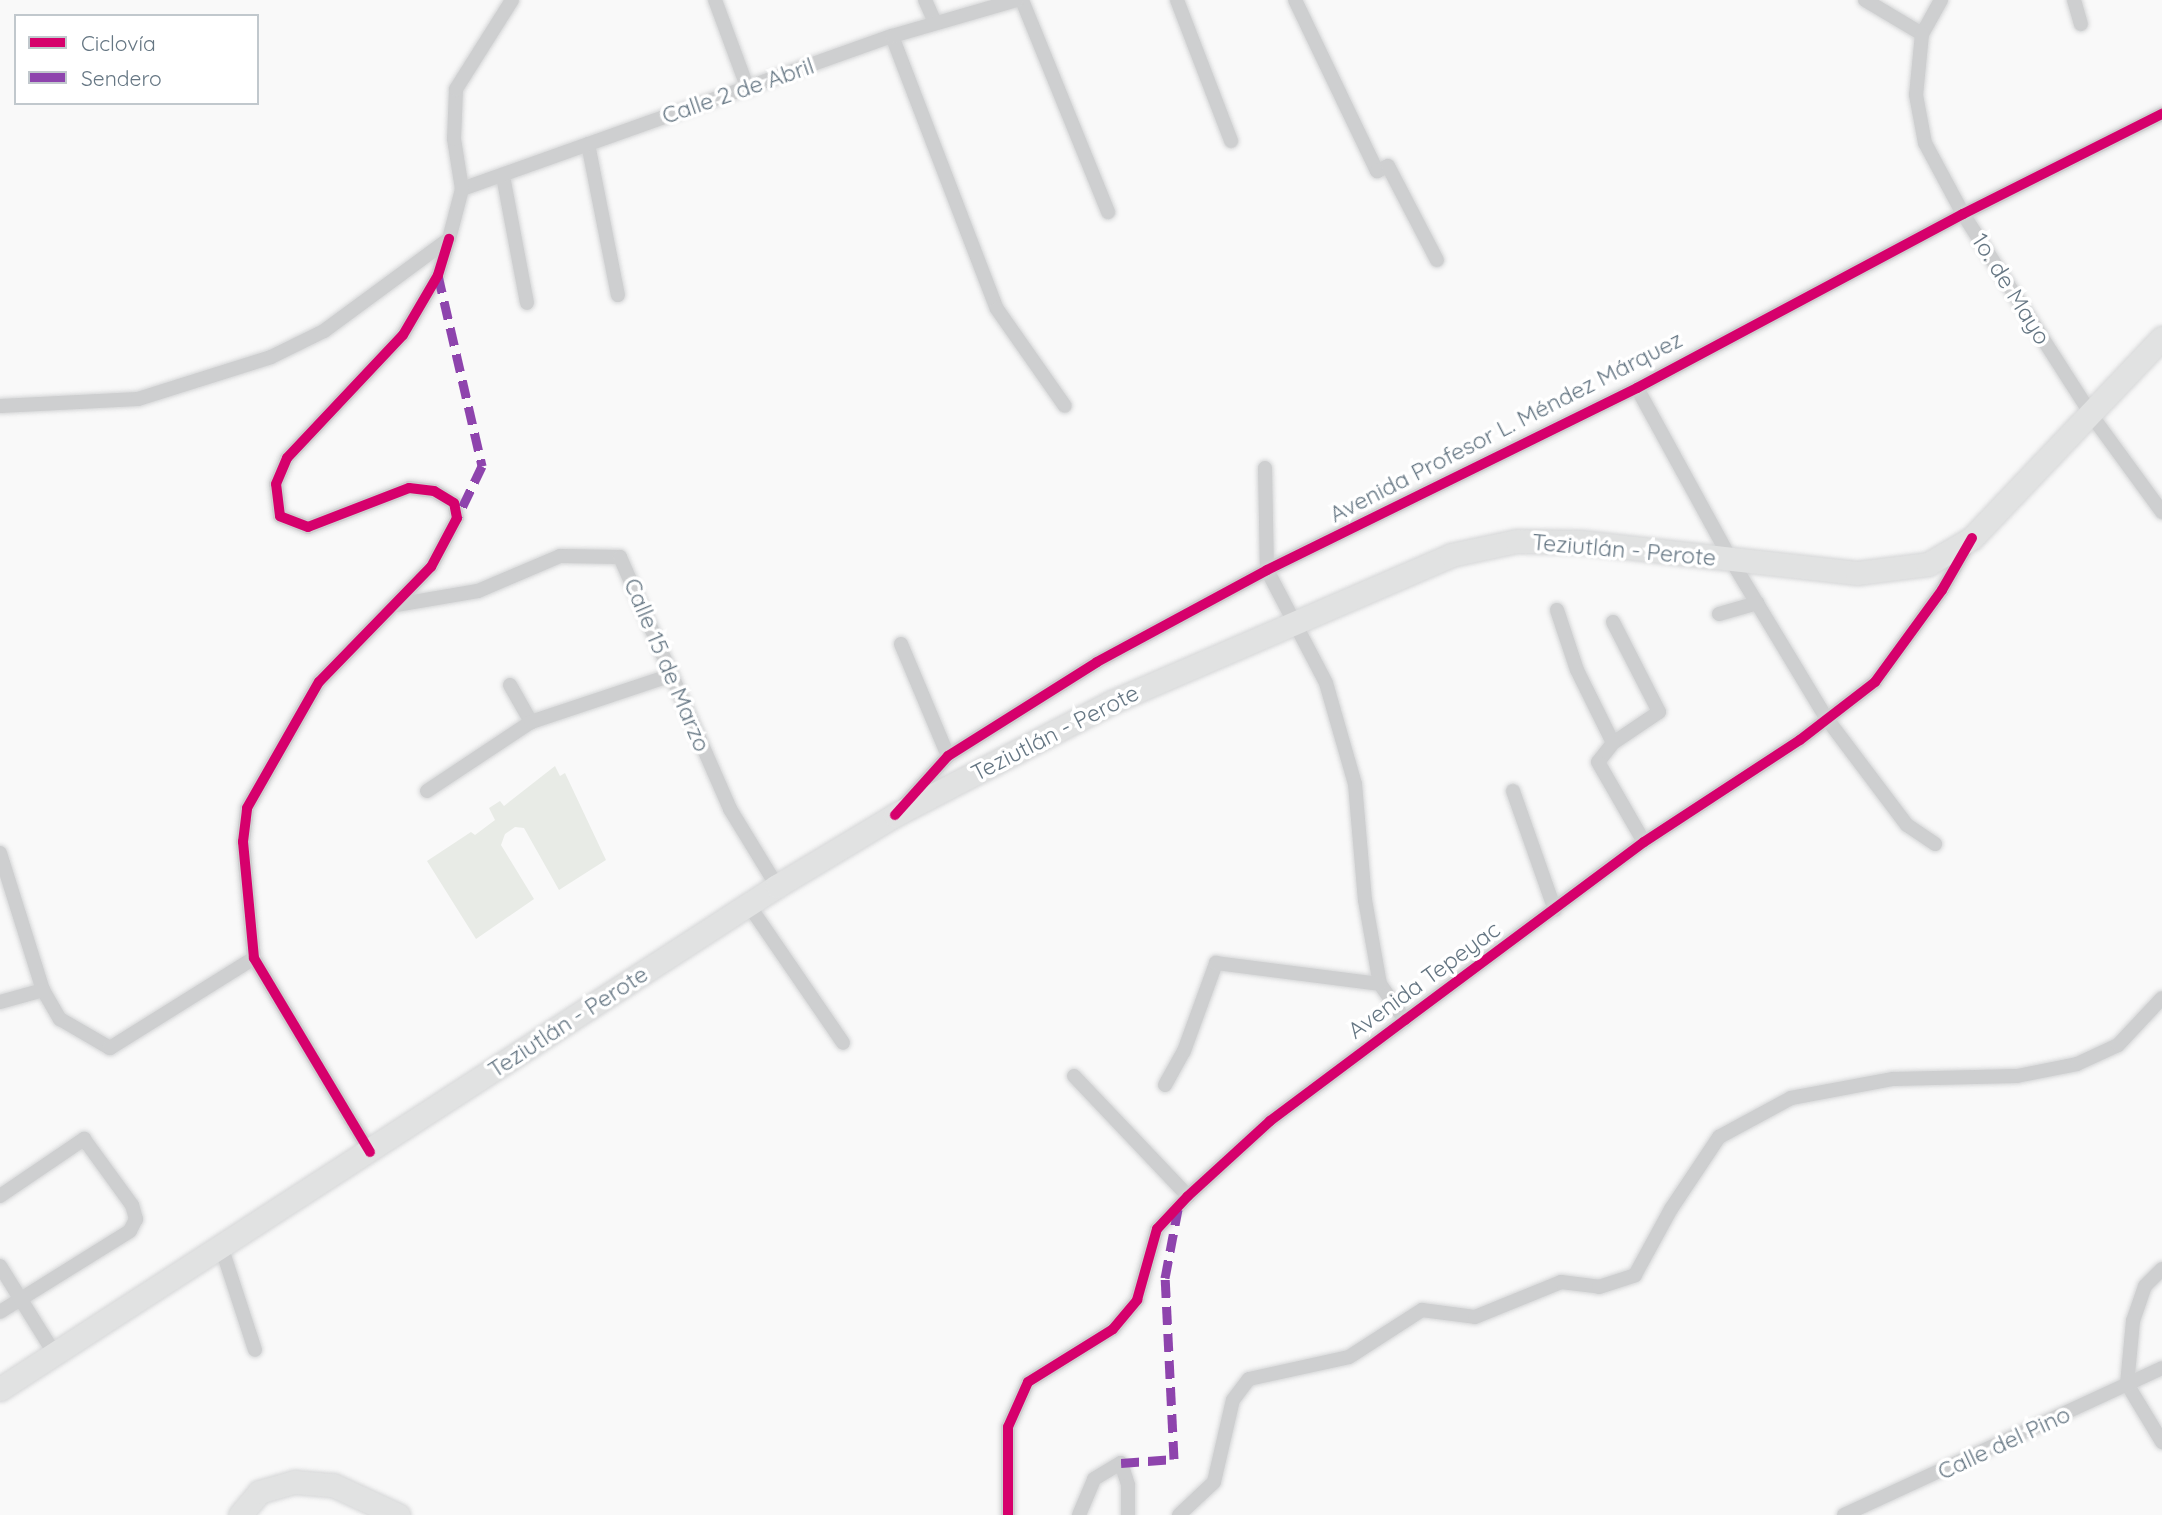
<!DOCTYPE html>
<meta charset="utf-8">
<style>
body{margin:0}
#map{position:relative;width:2162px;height:1515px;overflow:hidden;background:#f9f9f9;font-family:Quicksand,sans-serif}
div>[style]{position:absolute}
.green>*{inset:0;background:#e8ebe6}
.roads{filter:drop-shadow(0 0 2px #d5d6d7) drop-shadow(0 0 2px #d5d6d7)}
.minor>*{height:14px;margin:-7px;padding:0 7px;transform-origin:7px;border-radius:7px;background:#cecfd0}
.primary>*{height:23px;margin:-11.5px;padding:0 11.5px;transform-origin:11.5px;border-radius:11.5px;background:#e1e2e2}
.quiet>*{height:9px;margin-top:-4.5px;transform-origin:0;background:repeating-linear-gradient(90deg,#8e44ad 0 18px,transparent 0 27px)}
.cycleway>*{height:10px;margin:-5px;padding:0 5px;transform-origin:5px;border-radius:5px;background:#d6006c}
span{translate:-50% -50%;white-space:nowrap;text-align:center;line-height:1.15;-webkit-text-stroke:7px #fff;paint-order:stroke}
.street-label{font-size:23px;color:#657683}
.legend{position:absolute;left:14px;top:14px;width:245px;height:91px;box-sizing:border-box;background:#fff;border:2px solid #c1c8cd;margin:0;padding:9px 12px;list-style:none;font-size:21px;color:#657683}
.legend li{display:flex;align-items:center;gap:14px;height:35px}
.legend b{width:35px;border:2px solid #c1c8cd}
</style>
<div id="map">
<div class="green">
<div style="clip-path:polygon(555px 766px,560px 776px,565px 773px,606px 860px,559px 890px,524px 828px,515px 827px,505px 834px,501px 845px,534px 899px,476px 939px,427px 861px,471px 832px,475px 835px,495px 820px,489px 808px,500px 801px,504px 806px)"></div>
</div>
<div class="roads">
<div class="minor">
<div style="left:715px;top:0;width:95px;rotate:69.7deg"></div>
<div style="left:925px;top:0;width:24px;rotate:66deg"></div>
<div style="left:1022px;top:0;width:229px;rotate:67.9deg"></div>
<div style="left:1177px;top:0;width:151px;rotate:69deg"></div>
<div style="left:1295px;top:0;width:190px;rotate:64.4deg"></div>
<div style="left:1377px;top:171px;width:12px;rotate:-24deg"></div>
<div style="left:1388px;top:166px;width:106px;rotate:62.5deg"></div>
<div style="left:1865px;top:0;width:66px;rotate:30.8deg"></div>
<div style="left:1941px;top:0;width:39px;rotate:119deg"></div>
<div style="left:1922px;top:34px;width:61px;rotate:95.6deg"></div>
<div style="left:1916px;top:95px;width:49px;rotate:79.4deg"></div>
<div style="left:1925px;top:143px;width:81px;rotate:61.8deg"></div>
<div style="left:1963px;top:214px;width:240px;rotate:57.4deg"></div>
<div style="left:2092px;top:416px;width:119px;rotate:53.9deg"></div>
<div style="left:2074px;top:0;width:25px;rotate:74deg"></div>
<div style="left:892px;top:36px;width:292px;rotate:69deg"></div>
<div style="left:997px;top:309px;width:118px;rotate:55deg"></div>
<div style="left:588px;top:144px;width:154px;rotate:78.8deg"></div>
<div style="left:503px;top:176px;width:129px;rotate:79.3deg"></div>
<div style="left:462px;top:189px;width:456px;rotate:-19.6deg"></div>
<div style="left:892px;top:36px;width:130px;rotate:-16.1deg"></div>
<div style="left:1637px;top:388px;width:196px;rotate:61.3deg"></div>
<div style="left:1731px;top:560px;width:186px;rotate:58.9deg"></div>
<div style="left:1827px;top:719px;width:133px;rotate:53deg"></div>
<div style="left:1907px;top:825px;width:34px;rotate:34deg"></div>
<div style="left:0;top:406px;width:138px;rotate:-2.9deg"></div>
<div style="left:138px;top:399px;width:139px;rotate:-17.5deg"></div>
<div style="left:271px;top:357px;width:59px;rotate:-26.1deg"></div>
<div style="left:324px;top:331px;width:155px;rotate:-36.4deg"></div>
<div style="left:449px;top:239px;width:52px;rotate:-75.4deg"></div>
<div style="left:462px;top:189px;width:51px;rotate:-99.1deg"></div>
<div style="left:454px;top:139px;width:50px;rotate:-87.7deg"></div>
<div style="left:456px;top:89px;width:105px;rotate:-57.8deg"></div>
<div style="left:1265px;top:468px;width:102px;rotate:88.9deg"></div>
<div style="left:1267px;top:570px;width:127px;rotate:62.4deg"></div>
<div style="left:1326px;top:683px;width:105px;rotate:74deg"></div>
<div style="left:1355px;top:784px;width:116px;rotate:85.1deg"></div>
<div style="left:1365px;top:900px;width:85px;rotate:79.9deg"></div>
<div style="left:1380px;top:984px;width:44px;rotate:55.2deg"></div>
<div style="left:396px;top:605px;width:83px;rotate:-9.7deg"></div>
<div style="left:478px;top:591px;width:89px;rotate:-23.1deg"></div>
<div style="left:560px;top:556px;width:60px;rotate:1deg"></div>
<div style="left:620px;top:557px;width:275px;rotate:66.4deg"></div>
<div style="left:730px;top:809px;width:90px;rotate:58.6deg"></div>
<div style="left:1557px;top:610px;width:63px;rotate:71.6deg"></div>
<div style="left:1577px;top:670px;width:81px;rotate:63.7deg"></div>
<div style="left:1719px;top:614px;width:40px;rotate:-16deg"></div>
<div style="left:1613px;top:622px;width:101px;rotate:62.9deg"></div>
<div style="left:1659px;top:712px;width:55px;rotate:146deg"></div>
<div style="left:1613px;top:743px;width:24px;rotate:128deg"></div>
<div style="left:1598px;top:762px;width:92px;rotate:60.1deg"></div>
<div style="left:901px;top:644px;width:121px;rotate:67.2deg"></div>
<div style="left:510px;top:685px;width:43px;rotate:60.4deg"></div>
<div style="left:427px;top:791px;width:125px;rotate:-33.6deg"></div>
<div style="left:531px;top:722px;width:145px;rotate:-18.4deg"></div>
<div style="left:1513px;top:791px;width:126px;rotate:70.6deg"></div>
<div style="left:903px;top:806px;width:67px;rotate:-48deg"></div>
<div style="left:948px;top:756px;width:176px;rotate:-32.2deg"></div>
<div style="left:1097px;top:662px;width:193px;rotate:-28.4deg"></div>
<div style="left:1267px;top:570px;width:412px;rotate:-26.2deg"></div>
<div style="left:1637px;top:388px;width:370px;rotate:-28.1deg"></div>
<div style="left:1963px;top:214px;width:223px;rotate:-26.7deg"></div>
<div style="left:0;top:853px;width:144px;rotate:72.6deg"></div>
<div style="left:43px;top:990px;width:34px;rotate:60deg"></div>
<div style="left:60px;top:1019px;width:58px;rotate:30.1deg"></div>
<div style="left:110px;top:1048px;width:170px;rotate:-32deg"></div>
<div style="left:748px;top:904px;width:168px;rotate:55.6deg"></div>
<div style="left:0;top:1002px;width:45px;rotate:-15.6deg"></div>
<div style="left:1074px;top:1076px;width:166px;rotate:46.5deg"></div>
<div style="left:1165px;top:1085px;width:39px;rotate:-61deg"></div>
<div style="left:1184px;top:1051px;width:94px;rotate:-70deg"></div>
<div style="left:1216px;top:963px;width:165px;rotate:7.3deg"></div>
<div style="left:370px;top:1152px;width:226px;rotate:-120.9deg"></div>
<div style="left:254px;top:958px;width:117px;rotate:-95.4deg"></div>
<div style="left:243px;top:842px;width:34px;rotate:-83deg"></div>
<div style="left:247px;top:808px;width:145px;rotate:-60.3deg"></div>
<div style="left:319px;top:682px;width:161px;rotate:-45.8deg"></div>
<div style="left:431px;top:567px;width:55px;rotate:-62deg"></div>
<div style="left:457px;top:518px;width:15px;rotate:-101deg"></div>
<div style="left:454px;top:503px;width:23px;rotate:-149deg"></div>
<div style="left:434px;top:491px;width:25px;rotate:-173deg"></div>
<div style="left:409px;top:488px;width:108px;rotate:158.9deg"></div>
<div style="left:308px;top:527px;width:30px;rotate:-159deg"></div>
<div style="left:280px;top:516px;width:32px;rotate:-97deg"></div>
<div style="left:276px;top:484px;width:28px;rotate:-67deg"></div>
<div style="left:287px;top:458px;width:169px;rotate:-46.7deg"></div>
<div style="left:403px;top:335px;width:69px;rotate:-59.7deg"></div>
<div style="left:438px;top:275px;width:38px;rotate:-73deg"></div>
<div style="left:0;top:1196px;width:102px;rotate:-34.2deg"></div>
<div style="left:84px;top:1139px;width:82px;rotate:54deg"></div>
<div style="left:132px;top:1205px;width:15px;rotate:74deg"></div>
<div style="left:136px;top:1219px;width:13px;rotate:117deg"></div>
<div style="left:130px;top:1231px;width:153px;rotate:148.1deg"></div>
<div style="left:222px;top:1249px;width:106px;rotate:71.9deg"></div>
<div style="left:0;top:1266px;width:106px;rotate:58.1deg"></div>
<div style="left:2162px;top:1269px;width:24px;rotate:135deg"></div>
<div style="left:2145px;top:1286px;width:37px;rotate:109deg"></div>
<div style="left:2133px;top:1321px;width:63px;rotate:95.4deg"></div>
<div style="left:2127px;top:1384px;width:68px;rotate:58.9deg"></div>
<div style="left:1008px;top:1515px;width:88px;rotate:-90deg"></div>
<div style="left:1008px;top:1427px;width:49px;rotate:-66deg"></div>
<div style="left:1028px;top:1382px;width:100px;rotate:-31.9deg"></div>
<div style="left:1113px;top:1329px;width:38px;rotate:-50deg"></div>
<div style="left:1137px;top:1300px;width:74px;rotate:-74.3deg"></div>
<div style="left:1157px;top:1229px;width:45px;rotate:-46.8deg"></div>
<div style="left:1188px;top:1196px;width:111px;rotate:-42.4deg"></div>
<div style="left:1270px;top:1121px;width:169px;rotate:-36.8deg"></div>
<div style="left:1405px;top:1020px;width:298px;rotate:-36.7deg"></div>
<div style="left:1644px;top:842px;width:186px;rotate:-33.2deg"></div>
<div style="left:1800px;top:740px;width:95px;rotate:-37.7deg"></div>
<div style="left:1875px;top:682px;width:114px;rotate:-53.9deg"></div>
<div style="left:1942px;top:590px;width:54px;rotate:-60.1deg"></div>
<div style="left:1079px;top:1515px;width:39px;rotate:-67deg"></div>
<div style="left:1094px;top:1479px;width:31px;rotate:-31deg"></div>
<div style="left:1121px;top:1463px;width:23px;rotate:72deg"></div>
<div style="left:1128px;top:1485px;width:30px;rotate:90deg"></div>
<div style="left:1179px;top:1515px;width:48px;rotate:-43.3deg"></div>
<div style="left:1214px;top:1482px;width:84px;rotate:-77deg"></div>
<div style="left:1233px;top:1400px;width:26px;rotate:-53deg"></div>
<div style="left:1249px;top:1379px;width:102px;rotate:-12.4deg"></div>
<div style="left:1349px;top:1357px;width:87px;rotate:-32.8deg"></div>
<div style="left:1422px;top:1310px;width:53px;rotate:7.5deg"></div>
<div style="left:1475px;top:1317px;width:93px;rotate:-22.1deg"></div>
<div style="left:1561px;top:1282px;width:38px;rotate:7deg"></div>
<div style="left:1599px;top:1287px;width:38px;rotate:-18deg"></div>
<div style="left:1635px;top:1275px;width:75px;rotate:-61.4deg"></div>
<div style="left:1671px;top:1209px;width:87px;rotate:-56.3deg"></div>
<div style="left:1719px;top:1137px;width:82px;rotate:-28.4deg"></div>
<div style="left:1791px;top:1098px;width:104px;rotate:-10.6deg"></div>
<div style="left:1893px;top:1079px;width:124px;rotate:-1.4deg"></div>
<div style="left:2017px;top:1076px;width:61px;rotate:-11.3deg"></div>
<div style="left:2077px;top:1064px;width:45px;rotate:-24.9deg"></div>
<div style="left:2118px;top:1045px;width:64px;rotate:-46.9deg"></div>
<div style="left:1844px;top:1515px;width:350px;rotate:-24.8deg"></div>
</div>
<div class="primary">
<div style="left:0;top:1389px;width:926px;rotate:-32.92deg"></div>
<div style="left:777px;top:886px;width:138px;rotate:-31deg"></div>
<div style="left:895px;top:815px;width:245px;rotate:-27.5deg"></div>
<div style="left:1112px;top:702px;width:369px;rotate:-23.4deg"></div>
<div style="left:1451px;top:555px;width:67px;rotate:-12deg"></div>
<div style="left:1517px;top:541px;width:64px;rotate:0.9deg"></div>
<div style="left:1581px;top:542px;width:278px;rotate:6.4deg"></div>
<div style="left:1857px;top:573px;width:72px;rotate:-7.2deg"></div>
<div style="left:1928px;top:564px;width:51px;rotate:-30.6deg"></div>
<div style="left:1972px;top:538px;width:276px;rotate:-46.5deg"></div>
<div style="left:240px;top:1515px;width:30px;rotate:-50deg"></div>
<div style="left:259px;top:1492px;width:37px;rotate:-16deg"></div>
<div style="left:295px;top:1482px;width:38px;rotate:5deg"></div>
<div style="left:333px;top:1485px;width:72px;rotate:24.8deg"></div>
</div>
</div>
<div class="quiet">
<div style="left:438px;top:275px;width:196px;rotate:77deg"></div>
<div style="left:482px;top:466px;width:55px;rotate:115.6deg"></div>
<div style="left:1121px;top:1463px;width:53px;rotate:-4.3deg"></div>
<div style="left:1174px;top:1459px;width:181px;rotate:-92.8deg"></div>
<div style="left:1165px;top:1278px;width:70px;rotate:-79.3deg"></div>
</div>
<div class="cycleway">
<div style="left:895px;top:815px;width:79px;rotate:-48.1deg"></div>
<div style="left:948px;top:756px;width:176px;rotate:-32.2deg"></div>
<div style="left:1097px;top:662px;width:193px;rotate:-28.4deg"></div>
<div style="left:1267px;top:570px;width:412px;rotate:-26.2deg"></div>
<div style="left:1637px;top:388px;width:370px;rotate:-28.1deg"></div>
<div style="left:1963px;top:214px;width:223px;rotate:-26.7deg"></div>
<div style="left:370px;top:1152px;width:226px;rotate:-120.9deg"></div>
<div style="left:254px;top:958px;width:117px;rotate:-95.4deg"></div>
<div style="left:243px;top:842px;width:34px;rotate:-83deg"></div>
<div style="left:247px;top:808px;width:145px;rotate:-60.3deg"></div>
<div style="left:319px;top:682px;width:161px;rotate:-45.8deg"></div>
<div style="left:431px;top:567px;width:55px;rotate:-62deg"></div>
<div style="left:457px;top:518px;width:15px;rotate:-101deg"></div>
<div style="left:454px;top:503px;width:23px;rotate:-149deg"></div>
<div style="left:434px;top:491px;width:25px;rotate:-173deg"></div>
<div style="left:409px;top:488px;width:108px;rotate:158.9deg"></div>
<div style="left:308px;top:527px;width:30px;rotate:-159deg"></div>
<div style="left:280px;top:516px;width:32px;rotate:-97deg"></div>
<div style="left:276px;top:484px;width:28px;rotate:-67deg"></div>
<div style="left:287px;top:458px;width:169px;rotate:-46.7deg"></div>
<div style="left:403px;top:335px;width:69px;rotate:-59.7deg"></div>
<div style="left:438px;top:275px;width:38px;rotate:-73deg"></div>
<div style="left:1008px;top:1515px;width:88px;rotate:-90deg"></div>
<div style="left:1008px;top:1427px;width:49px;rotate:-66deg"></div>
<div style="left:1028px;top:1382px;width:100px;rotate:-31.9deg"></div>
<div style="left:1113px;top:1329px;width:38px;rotate:-50deg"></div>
<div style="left:1137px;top:1300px;width:74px;rotate:-74.3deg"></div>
<div style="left:1157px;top:1229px;width:45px;rotate:-46.8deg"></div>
<div style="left:1188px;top:1196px;width:111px;rotate:-42.4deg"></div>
<div style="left:1270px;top:1121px;width:169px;rotate:-36.8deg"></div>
<div style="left:1405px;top:1020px;width:298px;rotate:-36.7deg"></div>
<div style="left:1644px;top:842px;width:186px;rotate:-33.2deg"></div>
<div style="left:1800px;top:740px;width:95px;rotate:-37.7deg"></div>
<div style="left:1875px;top:682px;width:114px;rotate:-53.9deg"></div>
<div style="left:1942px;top:590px;width:60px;rotate:-60deg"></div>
</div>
<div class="street-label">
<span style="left:738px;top:91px;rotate:-19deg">Calle 2 de Abril</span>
<span style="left:2011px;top:289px;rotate:58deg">1o. de Mayo</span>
<span style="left:1506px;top:427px;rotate:-27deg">Avenida Profesor L. Méndez Márquez</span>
<span style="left:1624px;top:550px;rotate:5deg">Teziutlán - Perote</span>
<span style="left:667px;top:665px;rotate:67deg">Calle 15 de Marzo</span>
<span style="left:1055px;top:733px;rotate:-27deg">Teziutlán - Perote</span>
<span style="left:1424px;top:980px;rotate:-36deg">Avenida Tepeyac</span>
<span style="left:568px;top:1022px;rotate:-33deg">Teziutlán - Perote</span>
<span style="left:2004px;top:1443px;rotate:-25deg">Calle del Pino</span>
</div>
<ul class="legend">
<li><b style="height:9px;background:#d6006c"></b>Ciclovía</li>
<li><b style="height:9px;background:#8e44ad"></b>Sendero</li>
</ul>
</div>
